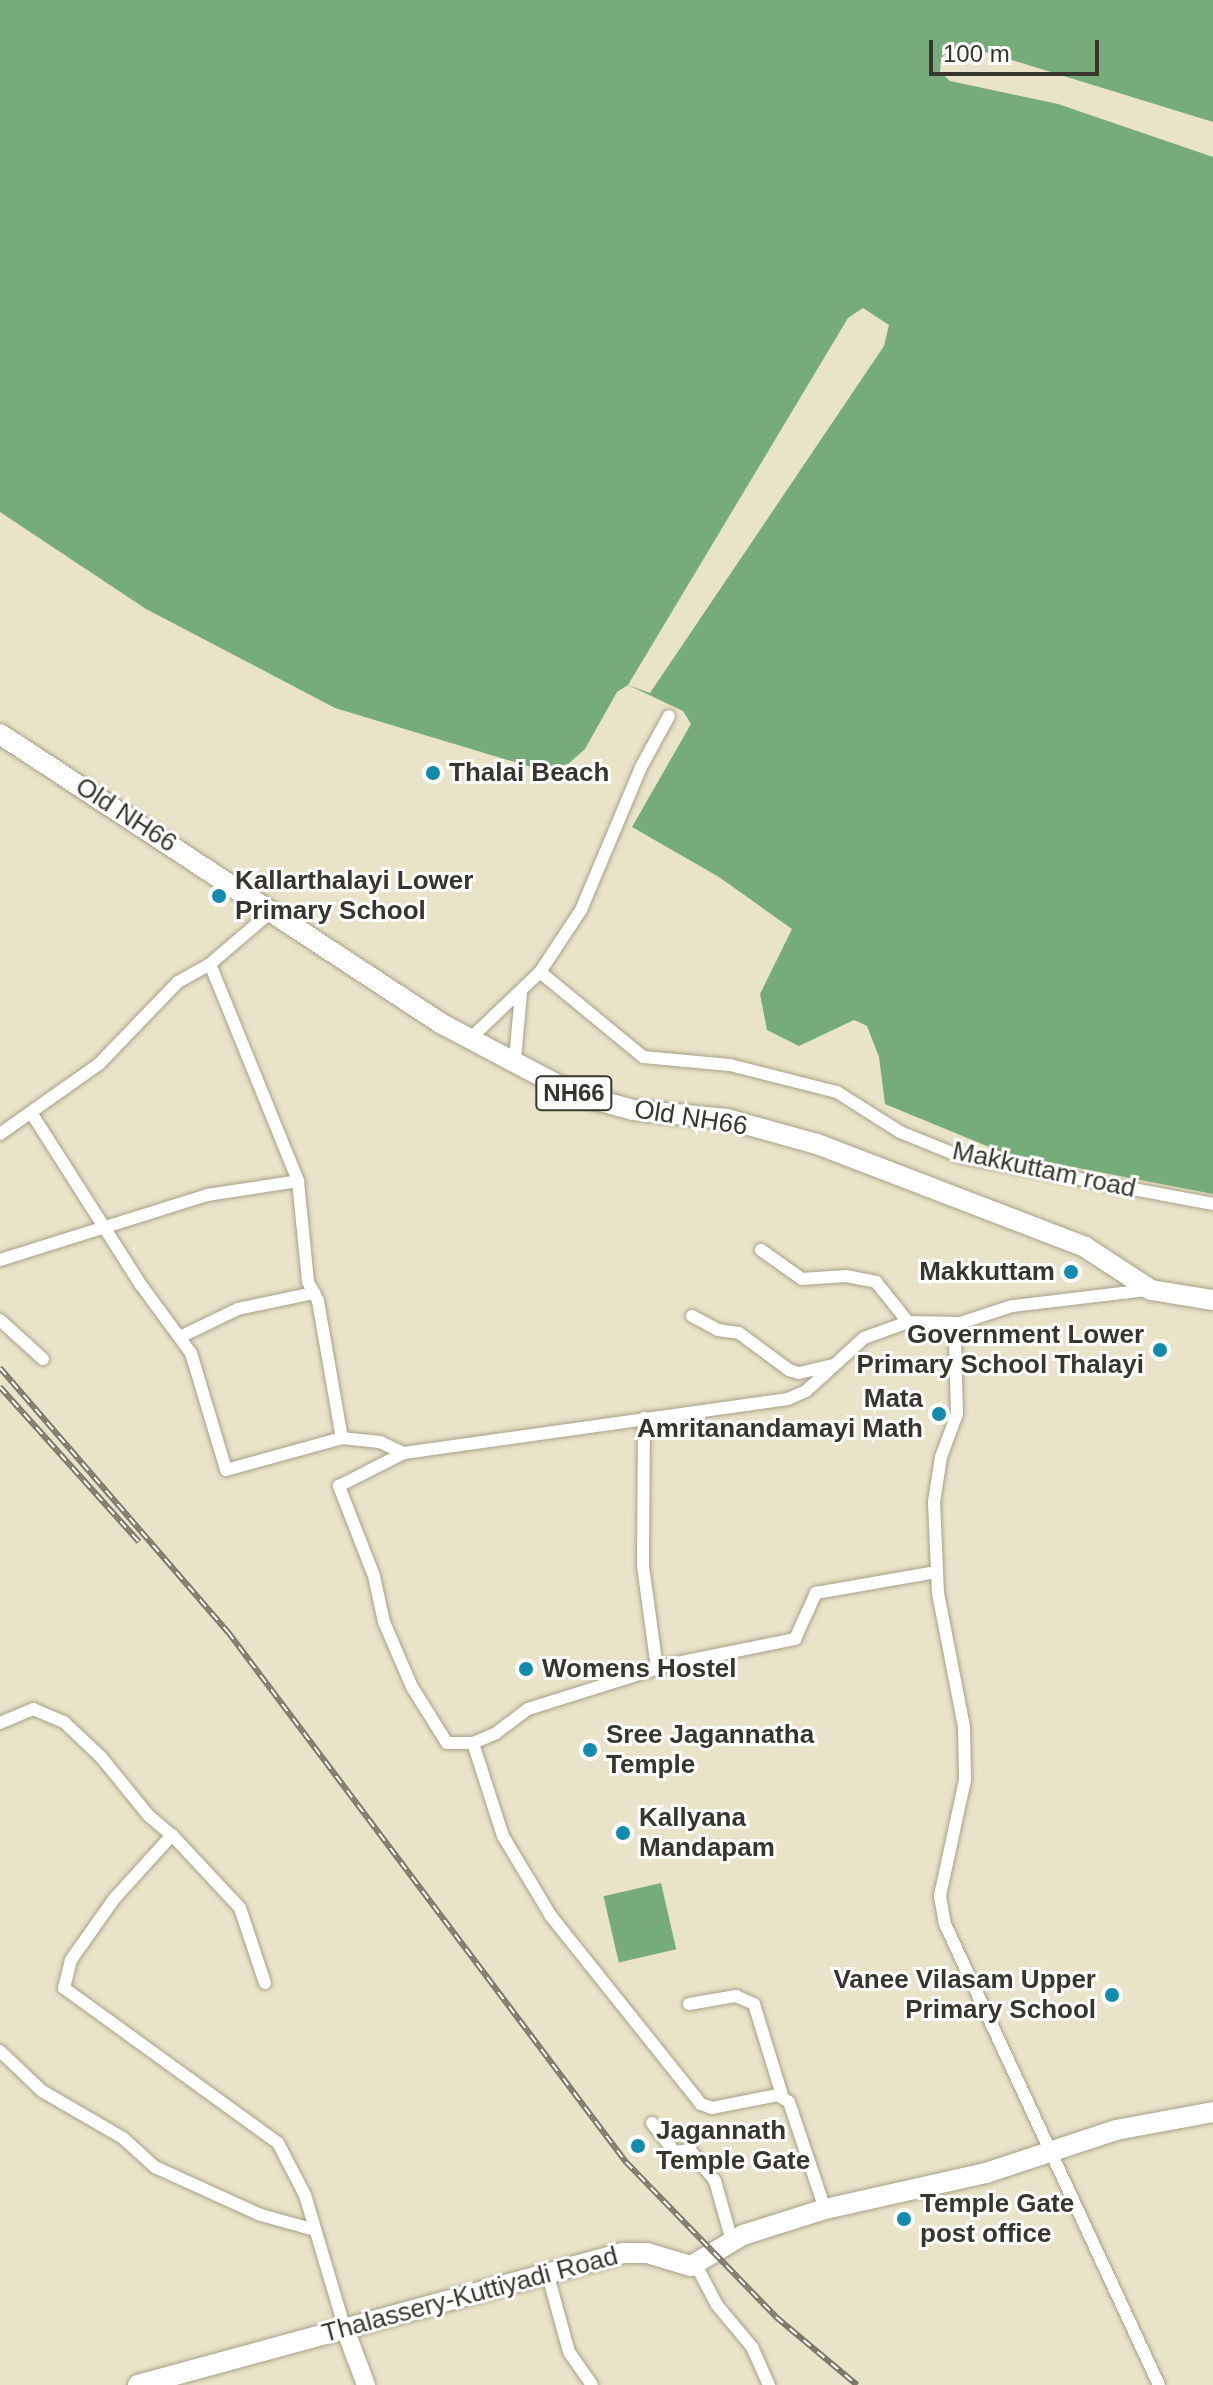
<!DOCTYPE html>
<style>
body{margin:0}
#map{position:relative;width:1213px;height:2385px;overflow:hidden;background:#e9e3c9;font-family:Helvetica,sans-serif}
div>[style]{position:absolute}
.water>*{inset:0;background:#76ac7a;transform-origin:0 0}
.pier>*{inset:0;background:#e9e3c9}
.roads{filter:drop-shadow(0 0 2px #a7a189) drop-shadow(0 0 2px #a7a189)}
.minor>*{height:12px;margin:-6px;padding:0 6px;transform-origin:6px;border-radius:6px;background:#fff}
.secondary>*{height:18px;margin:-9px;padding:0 9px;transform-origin:9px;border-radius:9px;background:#fff}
.primary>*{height:20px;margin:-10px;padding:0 10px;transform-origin:10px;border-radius:10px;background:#fff}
.rail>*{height:6px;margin-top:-3px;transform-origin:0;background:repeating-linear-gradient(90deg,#fff 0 9px,#7d7969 0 18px);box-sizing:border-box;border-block:2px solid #7d7969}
.dots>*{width:22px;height:22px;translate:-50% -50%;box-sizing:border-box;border:4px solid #fff;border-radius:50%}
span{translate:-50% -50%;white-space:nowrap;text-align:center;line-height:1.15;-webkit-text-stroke:6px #fff;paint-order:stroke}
.shield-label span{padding:2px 6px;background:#fff;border:2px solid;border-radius:6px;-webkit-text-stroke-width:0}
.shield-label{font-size:24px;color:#38362c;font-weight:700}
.poi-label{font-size:26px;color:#38362c;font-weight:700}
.left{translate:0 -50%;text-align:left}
.right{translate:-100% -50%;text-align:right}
.street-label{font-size:26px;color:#38362c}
.scale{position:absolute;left:929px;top:40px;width:170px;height:36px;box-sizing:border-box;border:4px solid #38362c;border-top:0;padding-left:10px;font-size:24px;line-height:28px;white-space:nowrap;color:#38362c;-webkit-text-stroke:6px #fff;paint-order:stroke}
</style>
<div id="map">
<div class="water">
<div style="clip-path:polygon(0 0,1213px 0,1213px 1194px,1006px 1154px,885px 1104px,879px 1057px,867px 1026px,854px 1020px,799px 1046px,767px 1030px,760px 994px,792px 929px,719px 877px,632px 827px,691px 724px,683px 711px,628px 685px,617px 692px,585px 749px,568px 764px,541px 770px,335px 708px,146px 609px,0 512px)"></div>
<div style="left:661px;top:1883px;width:68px;height:59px;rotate:77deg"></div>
</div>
<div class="pier">
<div style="clip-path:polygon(952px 49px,976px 49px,1213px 122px,1213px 157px,1058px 104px,950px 81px,940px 72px,941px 58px)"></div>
<div style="clip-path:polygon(863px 308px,889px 325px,884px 346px,650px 693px,628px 685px,848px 318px)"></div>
</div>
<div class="roads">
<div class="minor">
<div style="left:210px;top:964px;width:83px;rotate:-40.6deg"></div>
<div style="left:540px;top:972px;width:134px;rotate:39.5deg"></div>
<div style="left:643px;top:1057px;width:87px;rotate:5.3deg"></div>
<div style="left:730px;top:1065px;width:110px;rotate:14.2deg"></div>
<div style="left:837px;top:1092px;width:75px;rotate:32.4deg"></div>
<div style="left:900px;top:1132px;width:67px;rotate:22deg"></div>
<div style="left:962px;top:1157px;width:255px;rotate:10.6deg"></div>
<div style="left:473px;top:1036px;width:93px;rotate:-43.7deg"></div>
<div style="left:540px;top:972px;width:74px;rotate:-56.5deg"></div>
<div style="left:581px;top:910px;width:155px;rotate:-67.2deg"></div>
<div style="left:641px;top:767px;width:58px;rotate:-61.2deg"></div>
<div style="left:515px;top:1059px;width:66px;rotate:-84.8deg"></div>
<div style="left:32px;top:1114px;width:203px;rotate:57.5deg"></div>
<div style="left:141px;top:1285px;width:84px;rotate:53.7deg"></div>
<div style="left:191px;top:1353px;width:122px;rotate:73.3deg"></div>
<div style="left:226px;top:1470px;width:120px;rotate:-15.4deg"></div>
<div style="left:342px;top:1438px;width:38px;rotate:6deg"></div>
<div style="left:380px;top:1442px;width:26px;rotate:25deg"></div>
<div style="left:0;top:1134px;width:121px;rotate:-35.3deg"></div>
<div style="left:99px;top:1064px;width:114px;rotate:-46.1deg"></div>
<div style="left:178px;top:982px;width:37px;rotate:-29deg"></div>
<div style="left:210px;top:964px;width:234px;rotate:67.9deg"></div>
<div style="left:298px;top:1181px;width:101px;rotate:84.3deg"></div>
<div style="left:308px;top:1282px;width:21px;rotate:62deg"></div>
<div style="left:318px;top:1301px;width:139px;rotate:80.1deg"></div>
<div style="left:761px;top:1250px;width:50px;rotate:35.3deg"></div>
<div style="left:802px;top:1279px;width:44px;rotate:-3.9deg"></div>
<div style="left:846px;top:1276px;width:31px;rotate:11deg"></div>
<div style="left:876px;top:1282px;width:51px;rotate:51.3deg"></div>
<div style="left:0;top:1260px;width:217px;rotate:-17.4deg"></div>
<div style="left:207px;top:1195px;width:92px;rotate:-8.7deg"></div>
<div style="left:1147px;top:1290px;width:136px;rotate:173.2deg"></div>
<div style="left:1012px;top:1306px;width:55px;rotate:161.9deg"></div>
<div style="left:960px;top:1323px;width:17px;rotate:107deg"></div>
<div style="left:955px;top:1339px;width:75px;rotate:88.5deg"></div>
<div style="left:957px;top:1414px;width:46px;rotate:110.4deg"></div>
<div style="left:941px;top:1457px;width:46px;rotate:98.8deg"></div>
<div style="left:934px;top:1502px;width:91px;rotate:87.5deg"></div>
<div style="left:938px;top:1593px;width:136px;rotate:79deg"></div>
<div style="left:964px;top:1727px;width:53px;rotate:88.9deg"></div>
<div style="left:965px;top:1780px;width:119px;rotate:102.2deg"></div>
<div style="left:940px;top:1896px;width:28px;rotate:80deg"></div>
<div style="left:945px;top:1924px;width:508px;rotate:65.1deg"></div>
<div style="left:692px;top:1316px;width:30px;rotate:28deg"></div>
<div style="left:718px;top:1330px;width:21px;rotate:8deg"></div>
<div style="left:739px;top:1333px;width:62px;rotate:36.5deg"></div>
<div style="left:789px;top:1370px;width:10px;rotate:17deg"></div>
<div style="left:799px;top:1373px;width:35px;rotate:-13deg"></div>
<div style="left:0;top:1320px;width:58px;rotate:42.2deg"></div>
<div style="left:180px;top:1337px;width:64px;rotate:-25.8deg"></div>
<div style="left:238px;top:1309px;width:78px;rotate:-11.9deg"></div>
<div style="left:644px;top:1418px;width:148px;rotate:90.4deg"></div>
<div style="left:643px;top:1566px;width:103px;rotate:82.2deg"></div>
<div style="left:0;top:1723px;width:36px;rotate:-23deg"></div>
<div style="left:33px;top:1709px;width:34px;rotate:23deg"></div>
<div style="left:64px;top:1722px;width:51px;rotate:43.4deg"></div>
<div style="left:101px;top:1757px;width:76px;rotate:50.9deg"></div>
<div style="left:149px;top:1816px;width:30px;rotate:40deg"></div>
<div style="left:172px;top:1835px;width:86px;rotate:132.2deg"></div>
<div style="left:114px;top:1899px;width:75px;rotate:125.2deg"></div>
<div style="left:71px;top:1960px;width:29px;rotate:104deg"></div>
<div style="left:64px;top:1988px;width:264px;rotate:35.9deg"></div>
<div style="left:278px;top:2143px;width:59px;rotate:62.6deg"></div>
<div style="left:305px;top:2195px;width:140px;rotate:73.4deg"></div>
<div style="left:473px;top:1743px;width:25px;rotate:-23deg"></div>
<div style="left:496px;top:1733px;width:40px;rotate:-37deg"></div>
<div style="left:528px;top:1709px;width:151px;rotate:-17.4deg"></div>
<div style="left:672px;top:1664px;width:126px;rotate:-11.5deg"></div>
<div style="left:795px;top:1639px;width:51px;rotate:-65.5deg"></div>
<div style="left:816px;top:1593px;width:122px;rotate:-9.9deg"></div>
<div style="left:172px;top:1835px;width:100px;rotate:47deg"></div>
<div style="left:240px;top:1908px;width:79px;rotate:71.6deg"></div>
<div style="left:689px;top:2004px;width:48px;rotate:-9.7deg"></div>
<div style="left:736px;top:1996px;width:20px;rotate:24deg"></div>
<div style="left:754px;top:2004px;width:98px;rotate:72.9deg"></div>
<div style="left:0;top:2051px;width:58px;rotate:43.6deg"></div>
<div style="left:42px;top:2091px;width:94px;rotate:30.1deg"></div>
<div style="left:123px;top:2138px;width:43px;rotate:42.2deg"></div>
<div style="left:155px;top:2167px;width:116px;rotate:24.4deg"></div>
<div style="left:261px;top:2215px;width:56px;rotate:15.5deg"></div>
<div style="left:652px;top:2123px;width:37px;rotate:52deg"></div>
<div style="left:675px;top:2152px;width:15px;rotate:-8deg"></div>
<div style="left:690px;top:2150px;width:40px;rotate:51deg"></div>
<div style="left:715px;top:2181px;width:62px;rotate:74.2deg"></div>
<div style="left:825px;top:2209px;width:113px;rotate:-108.6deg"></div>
<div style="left:789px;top:2102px;width:13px;rotate:-148deg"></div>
<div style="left:778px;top:2095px;width:67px;rotate:168.9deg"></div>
<div style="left:712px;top:2108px;width:12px;rotate:-160deg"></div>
<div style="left:701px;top:2104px;width:241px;rotate:-128.6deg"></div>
<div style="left:551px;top:1916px;width:93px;rotate:-121deg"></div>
<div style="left:503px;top:1836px;width:98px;rotate:-107.9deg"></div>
<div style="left:473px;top:1743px;width:26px;rotate:180deg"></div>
<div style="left:447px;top:1743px;width:66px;rotate:-122deg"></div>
<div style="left:412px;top:1687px;width:71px;rotate:-113.3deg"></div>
<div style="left:384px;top:1622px;width:47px;rotate:-102.3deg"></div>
<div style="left:374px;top:1576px;width:97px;rotate:-111.3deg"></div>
<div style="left:339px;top:1486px;width:73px;rotate:-26.9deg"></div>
<div style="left:404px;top:1453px;width:388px;rotate:-8deg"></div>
<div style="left:788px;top:1399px;width:20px;rotate:-24deg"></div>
<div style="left:806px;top:1391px;width:79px;rotate:-42.4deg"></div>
<div style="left:864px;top:1338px;width:47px;rotate:-20deg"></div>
<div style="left:908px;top:1322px;width:52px;rotate:1.1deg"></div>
<div style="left:696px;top:2265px;width:45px;rotate:62.3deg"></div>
<div style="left:717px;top:2305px;width:55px;rotate:50.2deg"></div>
<div style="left:752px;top:2347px;width:42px;rotate:65.9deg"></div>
<div style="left:547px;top:2272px;width:83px;rotate:74.6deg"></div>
<div style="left:569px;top:2352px;width:40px;rotate:55.1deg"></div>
</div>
<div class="secondary">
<div style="left:345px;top:2329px;width:60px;rotate:69.4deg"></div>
</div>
<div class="primary">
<div style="left:0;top:734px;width:529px;rotate:33.27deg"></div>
<div style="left:442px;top:1024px;width:150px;rotate:27.8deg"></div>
<div style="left:575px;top:1094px;width:60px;rotate:15.4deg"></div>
<div style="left:633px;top:1110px;width:94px;rotate:5.5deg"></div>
<div style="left:727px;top:1119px;width:93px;rotate:15.5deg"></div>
<div style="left:817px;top:1144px;width:287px;rotate:21deg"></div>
<div style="left:1085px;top:1247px;width:79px;rotate:33.1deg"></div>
<div style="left:1151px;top:1290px;width:63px;rotate:9.2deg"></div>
<div style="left:138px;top:2385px;width:503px;rotate:-15.23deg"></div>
<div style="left:623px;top:2253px;width:24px"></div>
<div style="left:647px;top:2253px;width:46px;rotate:16.5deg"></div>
<div style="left:691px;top:2266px;width:61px;rotate:-30.8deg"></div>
<div style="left:743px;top:2235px;width:86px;rotate:-17.6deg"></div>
<div style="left:825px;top:2209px;width:165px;rotate:-12.6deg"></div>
<div style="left:986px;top:2173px;width:137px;rotate:-18.3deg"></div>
<div style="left:1116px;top:2130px;width:99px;rotate:-10.5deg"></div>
</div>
</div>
<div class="rail">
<div style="left:0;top:1368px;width:349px;rotate:49.2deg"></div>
<div style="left:228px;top:1632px;width:663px;rotate:53.1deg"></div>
<div style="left:626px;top:2162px;width:216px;rotate:45.9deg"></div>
<div style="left:776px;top:2317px;width:106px;rotate:40deg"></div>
<div style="left:0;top:1387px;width:208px;rotate:48.1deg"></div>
</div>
<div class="dots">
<div style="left:433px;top:773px;background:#118bae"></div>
<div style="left:219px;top:896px;background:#118bae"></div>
<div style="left:1071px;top:1272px;background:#118bae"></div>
<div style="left:1160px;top:1350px;background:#118bae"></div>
<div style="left:939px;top:1414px;background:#118bae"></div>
<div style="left:526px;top:1669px;background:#118bae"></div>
<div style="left:590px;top:1750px;background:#118bae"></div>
<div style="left:623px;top:1833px;background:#118bae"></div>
<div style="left:1112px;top:1995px;background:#118bae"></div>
<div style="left:638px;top:2146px;background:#118bae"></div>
<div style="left:904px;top:2219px;background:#118bae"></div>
</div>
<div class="shield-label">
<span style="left:574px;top:1093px">NH66</span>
</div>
<div class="poi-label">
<span class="left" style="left:449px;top:773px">Thalai Beach</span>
<span class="left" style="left:235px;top:896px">Kallarthalayi Lower<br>Primary School</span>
<span class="right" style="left:1055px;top:1272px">Makkuttam</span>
<span class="right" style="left:1144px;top:1350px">Government Lower<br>Primary School Thalayi</span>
<span class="right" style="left:923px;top:1414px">Mata<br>Amritanandamayi Math</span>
<span class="left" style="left:542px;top:1669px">Womens Hostel</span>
<span class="left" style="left:606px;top:1750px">Sree Jagannatha<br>Temple</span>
<span class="left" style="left:639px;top:1833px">Kallyana<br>Mandapam</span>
<span class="right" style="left:1096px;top:1995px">Vanee Vilasam Upper<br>Primary School</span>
<span class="left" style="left:656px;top:2146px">Jagannath<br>Temple Gate</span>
<span class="left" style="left:920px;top:2219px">Temple Gate<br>post office</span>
</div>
<div class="street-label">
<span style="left:126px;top:815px;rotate:33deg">Old NH66</span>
<span style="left:691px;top:1118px;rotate:9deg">Old NH66</span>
<span style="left:1044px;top:1170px;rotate:12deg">Makkuttam road</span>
<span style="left:470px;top:2295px;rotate:-15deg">Thalassery-Kuttiyadi Road</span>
</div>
<div class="scale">100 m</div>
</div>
